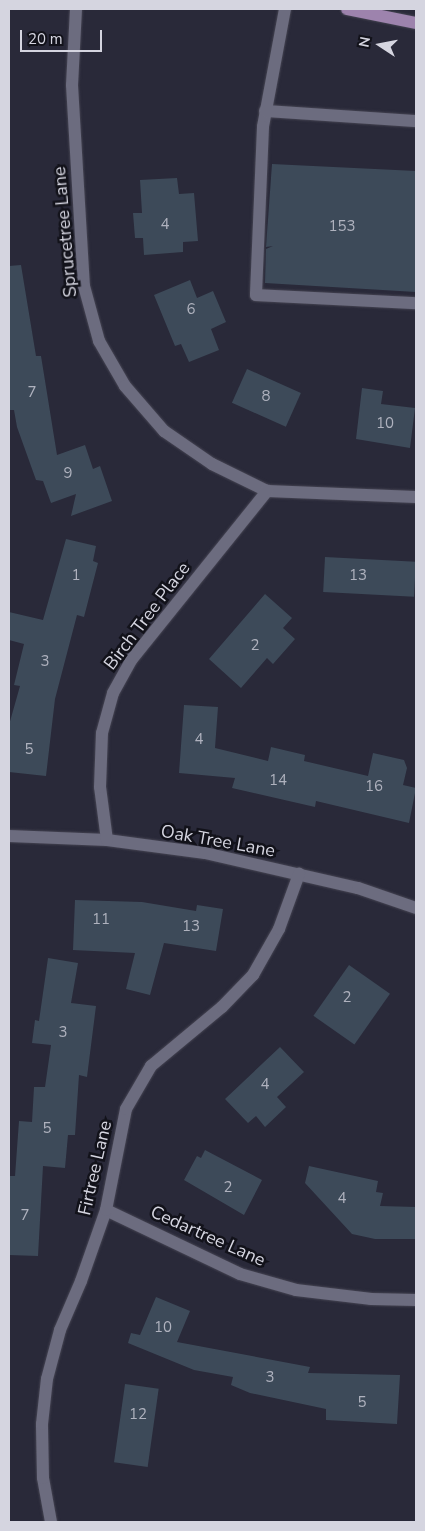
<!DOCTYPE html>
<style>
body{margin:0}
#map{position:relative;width:425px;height:1531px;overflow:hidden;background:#292939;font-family:"Nunito Sans",sans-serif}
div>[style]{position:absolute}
.building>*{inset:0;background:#3d4a59;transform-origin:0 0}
.roads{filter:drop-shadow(0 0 1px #454452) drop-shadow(0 0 1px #454452)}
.lane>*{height:12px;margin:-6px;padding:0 6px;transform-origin:6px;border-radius:6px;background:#6c6c7f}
.street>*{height:12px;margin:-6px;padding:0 6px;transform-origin:6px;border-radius:6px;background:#6c6c7f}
.primary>*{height:12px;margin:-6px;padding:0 6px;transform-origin:6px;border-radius:6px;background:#9d83ad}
span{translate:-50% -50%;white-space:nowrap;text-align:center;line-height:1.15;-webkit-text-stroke:5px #12121a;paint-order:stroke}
.number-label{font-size:15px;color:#afb2be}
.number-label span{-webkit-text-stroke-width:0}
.street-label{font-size:18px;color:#d5d5e0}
.frame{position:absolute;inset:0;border:10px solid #d5d5e0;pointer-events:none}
.north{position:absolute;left:355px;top:20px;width:50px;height:50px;-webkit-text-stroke:4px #12121a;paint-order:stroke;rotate:281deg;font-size:14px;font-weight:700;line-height:20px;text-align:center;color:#d5d5e0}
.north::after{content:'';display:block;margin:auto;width:18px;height:22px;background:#d5d5e0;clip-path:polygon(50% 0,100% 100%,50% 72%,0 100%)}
.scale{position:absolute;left:20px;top:30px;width:82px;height:22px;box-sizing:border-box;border:2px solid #d5d5e0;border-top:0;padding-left:6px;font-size:15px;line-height:18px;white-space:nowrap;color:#d5d5e0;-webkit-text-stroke:4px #12121a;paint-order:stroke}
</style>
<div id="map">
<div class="building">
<div style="clip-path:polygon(272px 164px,416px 171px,416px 292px,265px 283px,266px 249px,273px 246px,266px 247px)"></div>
<div style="clip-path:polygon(177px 178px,179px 194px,194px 193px,198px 241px,183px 242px,183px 252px,144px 255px,143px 238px,135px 238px,133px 213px,142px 213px,140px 180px)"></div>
<div style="clip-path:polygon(21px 265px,36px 356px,41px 356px,57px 455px,85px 445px,93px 469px,100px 466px,112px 501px,71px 516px,76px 494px,51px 503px,43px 481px,36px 480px,17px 427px,14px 410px,9px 410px,9px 266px)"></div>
<div style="clip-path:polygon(190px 280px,197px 298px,213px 291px,226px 322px,211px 329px,219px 350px,189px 362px,181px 344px,175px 346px,154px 295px)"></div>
<div style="left:247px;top:369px;width:59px;height:37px;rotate:24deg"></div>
<div style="clip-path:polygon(362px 388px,383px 391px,381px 404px,415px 408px,410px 448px,356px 439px)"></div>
<div style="clip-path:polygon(66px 539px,96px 546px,93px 561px,98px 563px,84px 617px,77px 615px,55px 699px,46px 776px,9px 772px,9px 725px,20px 686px,14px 685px,24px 644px,9px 640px,9px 612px,43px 620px)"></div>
<div style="left:325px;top:557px;width:91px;height:35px;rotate:3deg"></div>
<div style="clip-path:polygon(265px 594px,292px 618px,283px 628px,295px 639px,273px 664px,267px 658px,241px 688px,209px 659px)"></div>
<div style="clip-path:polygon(184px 705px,218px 707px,215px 748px,268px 761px,271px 747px,305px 755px,304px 761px,368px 776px,373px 753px,404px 760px,407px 768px,403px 785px,416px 788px,409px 823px,316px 801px,315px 807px,232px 788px,235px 778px,179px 773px)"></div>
<div style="clip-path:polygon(75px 900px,142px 902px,196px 911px,197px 905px,223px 909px,216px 951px,164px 943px,150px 995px,126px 989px,135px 953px,73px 950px)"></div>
<div style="clip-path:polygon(48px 958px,78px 963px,71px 1003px,96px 1006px,87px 1077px,79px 1075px,75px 1135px,68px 1135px,65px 1168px,43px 1166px,38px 1256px,9px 1255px,9px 1176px,15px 1176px,19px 1121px,32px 1122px,34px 1087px,45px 1087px,51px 1045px,32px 1043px,35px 1020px,39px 1021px)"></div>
<div style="left:349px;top:965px;width:50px;height:62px;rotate:35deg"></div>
<div style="clip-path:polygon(280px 1047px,304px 1072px,277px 1097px,286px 1107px,265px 1127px,256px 1116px,248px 1123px,225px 1099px)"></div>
<div style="clip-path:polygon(205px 1150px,262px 1180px,244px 1215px,184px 1180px,197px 1156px,201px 1158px)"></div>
<div style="clip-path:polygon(309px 1166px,378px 1181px,376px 1192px,383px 1193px,380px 1206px,416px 1207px,416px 1239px,375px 1239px,352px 1234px,305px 1183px)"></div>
<div style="clip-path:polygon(156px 1297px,190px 1311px,177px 1342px,310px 1367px,308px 1373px,400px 1375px,397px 1424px,326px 1420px,326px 1409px,250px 1393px,231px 1385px,233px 1377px,194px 1370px,128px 1343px,131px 1333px,140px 1335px)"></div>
<div style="left:125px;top:1384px;width:34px;height:79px;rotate:8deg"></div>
</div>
<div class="roads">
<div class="lane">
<div style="left:285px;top:9px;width:120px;rotate:100.6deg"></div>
<div style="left:263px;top:127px;width:168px;rotate:92.4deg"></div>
<div style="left:256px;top:295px;width:160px;rotate:2.9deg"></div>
<div style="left:265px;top:111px;width:151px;rotate:3.8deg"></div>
</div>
<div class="street">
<div style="left:76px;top:9px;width:76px;rotate:93deg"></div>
<div style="left:72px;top:85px;width:201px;rotate:86.6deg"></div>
<div style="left:84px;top:286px;width:57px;rotate:74.7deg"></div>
<div style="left:99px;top:341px;width:52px;rotate:60deg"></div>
<div style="left:125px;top:386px;width:60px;rotate:49.1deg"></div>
<div style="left:164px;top:431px;width:58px;rotate:34.5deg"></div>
<div style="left:212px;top:464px;width:61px;rotate:26.1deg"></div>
<div style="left:267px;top:491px;width:149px;rotate:2.3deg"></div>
<div style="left:9px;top:836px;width:98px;rotate:2.3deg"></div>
<div style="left:107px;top:840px;width:99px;rotate:7.6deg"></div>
<div style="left:205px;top:853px;width:157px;rotate:12.9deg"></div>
<div style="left:358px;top:888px;width:61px;rotate:19deg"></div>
<div style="left:107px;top:840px;width:53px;rotate:-97.5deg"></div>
<div style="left:100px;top:787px;width:54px;rotate:-87.9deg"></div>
<div style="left:102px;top:733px;width:41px;rotate:-74.6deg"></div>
<div style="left:113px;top:693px;width:39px;rotate:-61deg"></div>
<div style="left:132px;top:659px;width:216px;rotate:-51.2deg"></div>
<div style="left:106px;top:1210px;width:148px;rotate:25.5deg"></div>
<div style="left:240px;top:1274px;width:58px;rotate:15.9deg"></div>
<div style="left:296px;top:1290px;width:76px;rotate:6.8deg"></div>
<div style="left:371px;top:1299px;width:45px;rotate:1.3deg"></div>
<div style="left:51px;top:1522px;width:45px;rotate:-100.3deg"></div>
<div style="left:43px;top:1478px;width:54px;rotate:-91.1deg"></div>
<div style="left:42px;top:1424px;width:45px;rotate:-83.7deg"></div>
<div style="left:47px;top:1379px;width:51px;rotate:-75.1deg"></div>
<div style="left:60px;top:1330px;width:53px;rotate:-66.8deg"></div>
<div style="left:81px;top:1281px;width:75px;rotate:-70.6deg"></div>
<div style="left:106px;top:1210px;width:103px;rotate:-78.8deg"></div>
<div style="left:126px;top:1109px;width:50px;rotate:-59.8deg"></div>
<div style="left:151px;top:1066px;width:92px;rotate:-39.7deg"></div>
<div style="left:222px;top:1007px;width:45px;rotate:-45.9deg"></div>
<div style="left:253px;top:975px;width:53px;rotate:-60.5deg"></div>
<div style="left:279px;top:929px;width:59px;rotate:-70deg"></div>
</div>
<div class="primary">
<div style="left:347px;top:9px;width:70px;rotate:11.5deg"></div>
</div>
</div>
<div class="number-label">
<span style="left:165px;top:225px">4</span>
<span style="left:342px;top:227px">153</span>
<span style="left:191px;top:310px">6</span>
<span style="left:32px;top:393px">7</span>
<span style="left:266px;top:397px">8</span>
<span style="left:385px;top:424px">10</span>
<span style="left:68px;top:474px">9</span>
<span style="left:76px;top:576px">1</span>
<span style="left:358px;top:576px">13</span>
<span style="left:255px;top:646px">2</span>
<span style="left:45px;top:662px">3</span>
<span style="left:199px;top:740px">4</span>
<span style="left:29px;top:750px">5</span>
<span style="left:278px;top:781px">14</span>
<span style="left:374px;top:787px">16</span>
<span style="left:101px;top:920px">11</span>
<span style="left:191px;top:927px">13</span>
<span style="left:347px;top:998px">2</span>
<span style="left:63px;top:1033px">3</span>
<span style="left:265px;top:1085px">4</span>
<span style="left:47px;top:1129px">5</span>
<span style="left:228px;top:1188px">2</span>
<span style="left:342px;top:1199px">4</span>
<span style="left:25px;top:1216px">7</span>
<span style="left:163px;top:1328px">10</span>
<span style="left:270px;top:1378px">3</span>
<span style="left:362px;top:1403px">5</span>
<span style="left:138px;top:1415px">12</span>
</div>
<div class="street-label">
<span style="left:65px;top:232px;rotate:-95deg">Sprucetree Lane</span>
<span style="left:147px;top:616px;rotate:-53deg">Birch Tree Place</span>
<span style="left:218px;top:841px;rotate:10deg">Oak Tree Lane</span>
<span style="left:95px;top:1168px;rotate:-77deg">Firtree Lane</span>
<span style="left:208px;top:1236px;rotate:24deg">Cedartree Lane</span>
</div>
<div class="frame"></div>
<div class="north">N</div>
<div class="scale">20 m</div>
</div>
